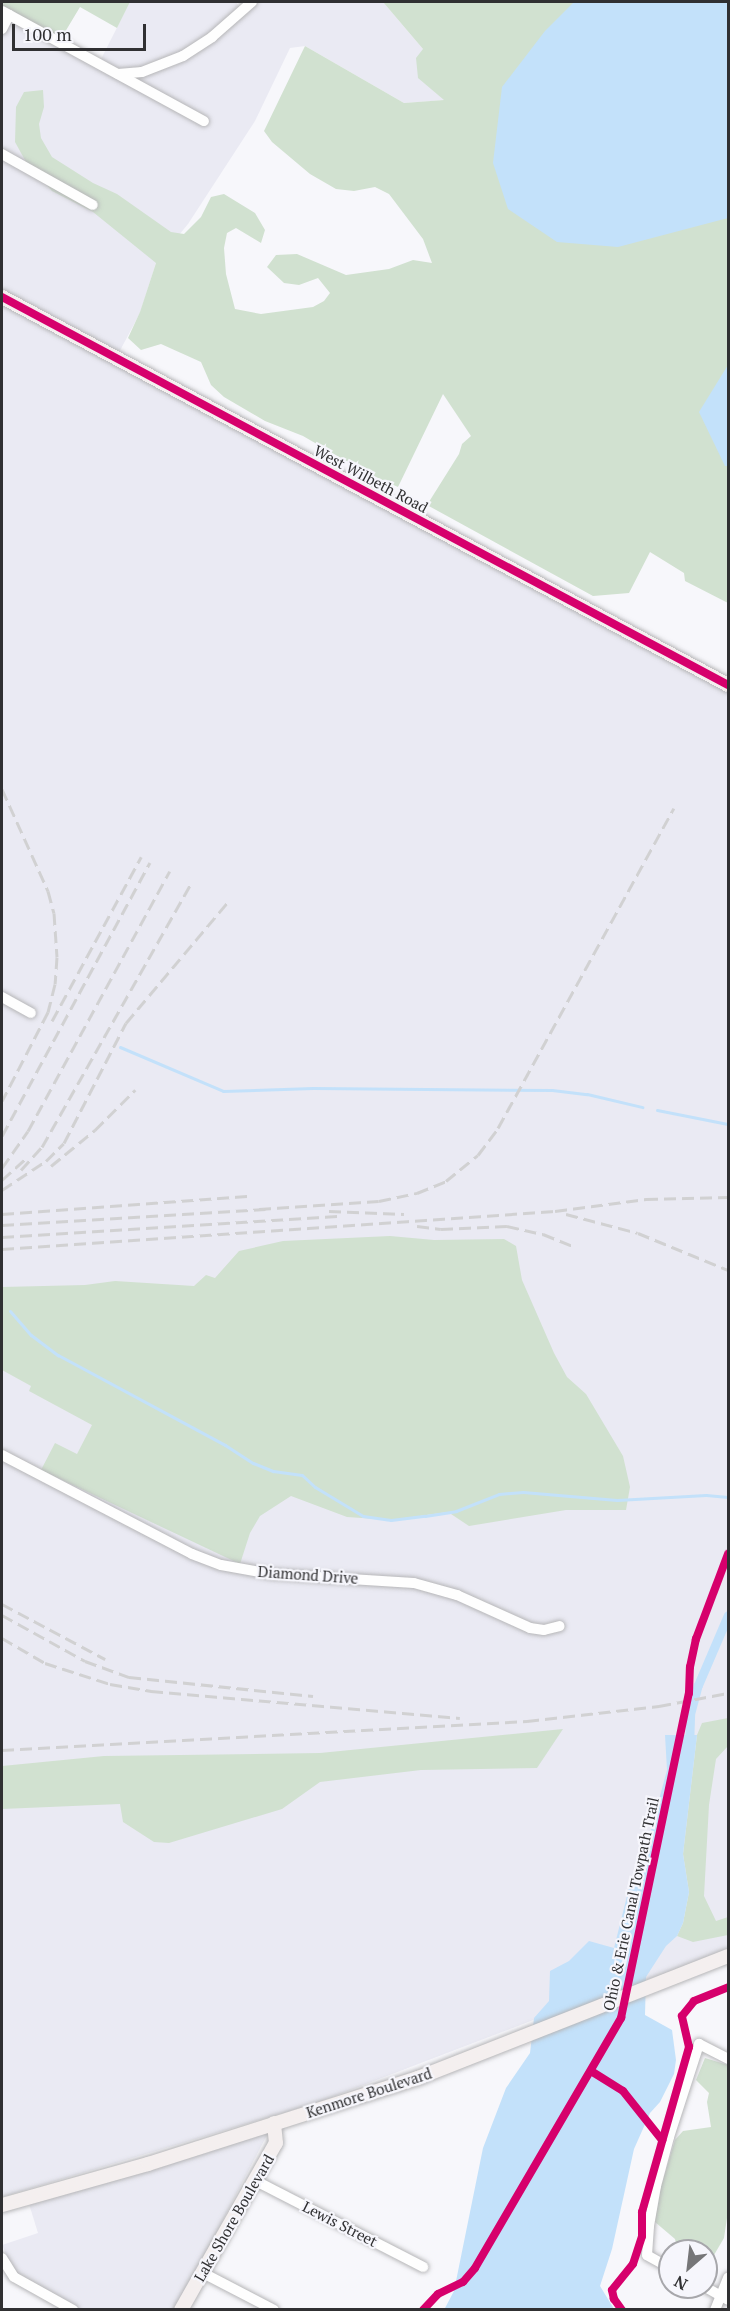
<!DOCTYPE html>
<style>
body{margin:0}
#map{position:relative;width:730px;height:2311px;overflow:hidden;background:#f7f7fb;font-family:"PT Serif",serif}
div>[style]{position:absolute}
.built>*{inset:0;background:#eaeaf3}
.green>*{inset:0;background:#d1e1d0}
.water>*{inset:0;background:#c3e1fa}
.stream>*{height:3px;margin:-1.5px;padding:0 1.5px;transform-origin:1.5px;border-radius:1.5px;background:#c3e1fa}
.canal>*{height:9px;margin:-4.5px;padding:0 4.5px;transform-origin:4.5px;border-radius:4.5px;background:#c3e1fa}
.roads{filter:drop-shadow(0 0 2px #b6b6b8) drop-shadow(0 0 2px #b6b6b8)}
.minor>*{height:10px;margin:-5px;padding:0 5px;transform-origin:5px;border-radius:5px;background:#fefefe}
.major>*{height:14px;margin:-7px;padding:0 7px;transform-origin:7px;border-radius:7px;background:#f4efef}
.rail>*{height:3px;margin-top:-1.5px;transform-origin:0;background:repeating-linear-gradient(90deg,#d1d1d2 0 12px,transparent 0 18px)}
.cycleway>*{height:8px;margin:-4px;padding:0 4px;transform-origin:4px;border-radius:4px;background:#d6006c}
span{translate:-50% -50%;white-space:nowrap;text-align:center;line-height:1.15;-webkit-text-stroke:4.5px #f6f6fc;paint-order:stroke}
.street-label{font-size:15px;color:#303032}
.frame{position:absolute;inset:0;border:3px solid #303032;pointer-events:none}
.north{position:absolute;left:658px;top:2239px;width:60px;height:60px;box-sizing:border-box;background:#f6f6fc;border:2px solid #a7a7ab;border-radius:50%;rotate:208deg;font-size:16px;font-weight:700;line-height:24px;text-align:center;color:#303032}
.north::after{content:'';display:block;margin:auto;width:21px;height:27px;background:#767678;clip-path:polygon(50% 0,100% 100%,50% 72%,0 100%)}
.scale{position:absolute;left:12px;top:24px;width:134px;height:27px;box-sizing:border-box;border:3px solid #303032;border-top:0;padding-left:8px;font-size:18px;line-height:21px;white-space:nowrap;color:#303032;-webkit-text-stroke:4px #f6f6fc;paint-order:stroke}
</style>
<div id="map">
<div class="built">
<div style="clip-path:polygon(130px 2px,236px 2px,242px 11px,252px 2px,383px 2px,423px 49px,445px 100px,404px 103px,305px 46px,290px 48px,255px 121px,188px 224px,156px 263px,140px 313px,116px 358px,2px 297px,2px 29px,9px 15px,98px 65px)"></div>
<div style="clip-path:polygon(2px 299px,728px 685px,728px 1952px,575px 2004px,319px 2102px,2px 2197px)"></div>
<div style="clip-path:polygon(270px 2129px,177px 2309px,81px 2309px,14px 2272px,2px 2245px,38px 2233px,29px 2204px)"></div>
</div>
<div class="green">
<div style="clip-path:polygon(2px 2px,130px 2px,117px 28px,80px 7px,59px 42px,2px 11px)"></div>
<div style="clip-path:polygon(383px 2px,728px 2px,728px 603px,685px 581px,684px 573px,650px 552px,629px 593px,593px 596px,427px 505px,459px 454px,462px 444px,471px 436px,443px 394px,398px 487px,365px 472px,303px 436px,265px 421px,224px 397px,211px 385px,201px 362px,161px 344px,141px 350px,128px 338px,140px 312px,156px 263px,93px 212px,52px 191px,26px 162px,15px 142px,16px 107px,24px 92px,43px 90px,44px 107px,39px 124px,41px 138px,52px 157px,93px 183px,117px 194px,171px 232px,184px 234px,201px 217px,211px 197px,224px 194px,255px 213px,265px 230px,261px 243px,236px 228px,227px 233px,224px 248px,226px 274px,235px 309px,261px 314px,313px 307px,324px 301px,330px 293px,318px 278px,299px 285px,284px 283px,267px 267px,276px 255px,297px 254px,346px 275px,389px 269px,413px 260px,432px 263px,423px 239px,389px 194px,375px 187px,354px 191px,336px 189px,310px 174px,272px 142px,264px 131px,305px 46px,404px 103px,444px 100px,418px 78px,416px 58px,423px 49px)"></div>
<div style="clip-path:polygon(390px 1236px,434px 1240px,504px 1239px,516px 1246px,522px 1280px,554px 1353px,567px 1377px,586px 1394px,623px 1456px,630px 1487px,626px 1510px,566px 1510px,469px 1526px,448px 1512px,391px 1520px,347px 1517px,291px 1496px,260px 1516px,250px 1533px,240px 1564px,41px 1470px,55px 1443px,77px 1454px,92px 1425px,29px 1391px,31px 1386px,2px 1370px,2px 1287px,85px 1285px,115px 1281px,194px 1286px,206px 1275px,215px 1278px,239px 1251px,283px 1241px)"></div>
<div style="clip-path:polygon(728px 1718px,728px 1746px,716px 1759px,709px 1805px,704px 1896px,716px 1921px,728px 1917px,728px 1935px,693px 1942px,677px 1936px,683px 1923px,689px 1892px,683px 1854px,697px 1735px,702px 1723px)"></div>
<div style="clip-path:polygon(563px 1729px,537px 1768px,421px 1770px,320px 1782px,282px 1809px,169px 1843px,154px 1842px,123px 1822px,120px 1804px,2px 1809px,2px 1766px,104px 1756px,320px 1753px)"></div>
<div style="clip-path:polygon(705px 2058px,728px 2065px,727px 2218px,724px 2238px,714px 2255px,706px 2260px,706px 2251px,678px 2251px,675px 2239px,655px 2222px,656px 2203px,675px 2140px,683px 2131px,711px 2127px,707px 2102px,709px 2093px,696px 2080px)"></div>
</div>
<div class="water">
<div style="clip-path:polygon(574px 2px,728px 2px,728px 218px,618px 247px,557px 242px,508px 209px,493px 163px,502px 87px,545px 31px)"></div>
<div style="clip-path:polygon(728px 365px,728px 466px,725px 466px,699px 412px)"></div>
<div style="clip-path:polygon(665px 1735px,697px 1735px,683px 1854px,689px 1892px,683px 1923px,677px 1936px,666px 1946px,646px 1977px,645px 2015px,672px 2030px,676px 2060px,674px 2074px,660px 2102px,650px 2113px,634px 2149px,612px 2249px,600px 2286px,614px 2309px,444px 2310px,454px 2291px,483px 2148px,506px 2088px,530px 2053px,534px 2018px,549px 2001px,550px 1971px,569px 1961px,589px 1941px,614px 1948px,629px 1888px,640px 1870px,667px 1770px)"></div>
</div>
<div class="stream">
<div style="left:120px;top:1047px;width:112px;rotate:23.1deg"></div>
<div style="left:223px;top:1091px;width:90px;rotate:-1.9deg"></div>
<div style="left:313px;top:1088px;width:239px;rotate:0.5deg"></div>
<div style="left:552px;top:1090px;width:35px;rotate:7deg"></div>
<div style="left:587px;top:1094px;width:57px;rotate:13.3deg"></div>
<div style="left:657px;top:1110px;width:72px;rotate:11.2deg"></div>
<div style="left:10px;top:1311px;width:32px;rotate:49deg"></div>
<div style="left:31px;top:1335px;width:34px;rotate:37deg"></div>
<div style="left:58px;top:1355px;width:190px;rotate:28.3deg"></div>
<div style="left:225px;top:1445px;width:33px;rotate:33deg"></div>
<div style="left:253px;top:1463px;width:22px;rotate:22deg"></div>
<div style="left:273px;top:1471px;width:29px;rotate:8deg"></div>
<div style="left:302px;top:1475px;width:18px;rotate:43deg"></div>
<div style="left:315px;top:1487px;width:56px;rotate:31.1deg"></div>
<div style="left:363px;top:1516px;width:28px;rotate:8deg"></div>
<div style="left:391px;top:1520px;width:34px;rotate:-7deg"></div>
<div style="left:425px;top:1516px;width:31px;rotate:-9deg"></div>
<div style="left:456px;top:1511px;width:46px;rotate:-21.6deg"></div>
<div style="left:499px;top:1494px;width:24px;rotate:-5deg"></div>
<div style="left:523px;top:1492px;width:94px;rotate:4.9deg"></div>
<div style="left:617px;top:1500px;width:89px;rotate:-3.2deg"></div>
<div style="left:706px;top:1495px;width:22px;rotate:5deg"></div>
</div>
<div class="canal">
<div style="left:689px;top:1747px;width:33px;rotate:-88deg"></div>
<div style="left:690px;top:1714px;width:30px;rotate:-75deg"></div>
<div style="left:698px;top:1685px;width:76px;rotate:-66.8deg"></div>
</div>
<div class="roads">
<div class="minor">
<div style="left:2px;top:11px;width:230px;rotate:28.6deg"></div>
<div style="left:2px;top:29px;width:16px;rotate:-63deg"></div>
<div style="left:118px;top:74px;width:24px;rotate:-5deg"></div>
<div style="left:142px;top:72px;width:44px;rotate:-21.3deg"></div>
<div style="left:183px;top:56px;width:35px;rotate:-33deg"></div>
<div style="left:212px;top:37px;width:53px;rotate:-41.2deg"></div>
<div style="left:2px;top:154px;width:104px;rotate:29.3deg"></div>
<div style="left:2px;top:997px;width:33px;rotate:29deg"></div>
<div style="left:2px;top:1455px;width:214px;rotate:27.5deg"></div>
<div style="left:192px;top:1554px;width:31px;rotate:21deg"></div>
<div style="left:221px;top:1565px;width:51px;rotate:10.2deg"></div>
<div style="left:271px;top:1574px;width:143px;rotate:3.6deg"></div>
<div style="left:414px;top:1583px;width:45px;rotate:15.6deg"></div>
<div style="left:457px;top:1595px;width:80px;rotate:24.3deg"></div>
<div style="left:530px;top:1628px;width:14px;rotate:8deg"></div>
<div style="left:544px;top:1630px;width:16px;rotate:-14deg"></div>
<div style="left:256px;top:2181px;width:188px;rotate:27.2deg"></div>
<div style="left:2px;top:2258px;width:22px;rotate:58deg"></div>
<div style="left:14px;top:2277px;width:68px;rotate:29.2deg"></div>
<div style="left:670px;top:2268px;width:26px;rotate:-151deg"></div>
<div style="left:647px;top:2255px;width:29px;rotate:-86deg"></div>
<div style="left:649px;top:2226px;width:41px;rotate:-80.1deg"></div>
<div style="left:656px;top:2186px;width:51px;rotate:-75.1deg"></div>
<div style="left:669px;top:2137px;width:98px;rotate:-72.1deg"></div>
<div style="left:699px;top:2044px;width:33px;rotate:27deg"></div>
<div style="left:203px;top:2273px;width:80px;rotate:27.5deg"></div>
<div style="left:705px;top:2287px;width:26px;rotate:29deg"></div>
<div style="left:715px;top:2310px;width:35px;rotate:-68deg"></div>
</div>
<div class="major">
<div style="left:2px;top:297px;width:823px;rotate:28.12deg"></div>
<div style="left:2px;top:2205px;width:152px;rotate:-15.7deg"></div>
<div style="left:148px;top:2164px;width:283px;rotate:-17.7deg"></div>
<div style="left:418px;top:2078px;width:333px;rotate:-21.5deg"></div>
<div style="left:181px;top:2310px;width:192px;rotate:-60.4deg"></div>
<div style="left:276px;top:2143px;width:20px;rotate:-96deg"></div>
</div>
</div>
<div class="rail">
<div style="left:2px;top:789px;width:112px;rotate:65.7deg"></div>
<div style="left:48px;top:891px;width:23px;rotate:75deg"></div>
<div style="left:54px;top:913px;width:44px;rotate:86.1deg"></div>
<div style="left:57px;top:957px;width:27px;rotate:94deg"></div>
<div style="left:55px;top:984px;width:29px;rotate:104deg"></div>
<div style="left:48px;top:1012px;width:100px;rotate:117.3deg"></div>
<div style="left:52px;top:1021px;width:187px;rotate:-61.5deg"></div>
<div style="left:2px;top:1136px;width:311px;rotate:-61.6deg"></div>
<div style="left:51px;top:1166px;width:57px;rotate:-39.3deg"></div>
<div style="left:95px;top:1130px;width:57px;rotate:-45deg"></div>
<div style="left:2px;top:1168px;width:45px;rotate:-54.9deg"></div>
<div style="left:28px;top:1131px;width:296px;rotate:-61.4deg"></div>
<div style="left:21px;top:1170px;width:31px;rotate:-48deg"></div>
<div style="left:42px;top:1147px;width:305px;rotate:-60.5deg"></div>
<div style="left:2px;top:1180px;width:30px;rotate:-42deg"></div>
<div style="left:2px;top:1190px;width:53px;rotate:-33.4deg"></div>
<div style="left:46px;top:1161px;width:25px;rotate:-45deg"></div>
<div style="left:64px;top:1143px;width:135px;rotate:-62.7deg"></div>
<div style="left:126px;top:1023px;width:158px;rotate:-49.9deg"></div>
<div style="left:259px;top:1209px;width:120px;rotate:-3.8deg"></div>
<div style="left:379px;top:1201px;width:39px;rotate:-12deg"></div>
<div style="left:417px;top:1193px;width:31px;rotate:-22deg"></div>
<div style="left:446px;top:1181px;width:41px;rotate:-39.1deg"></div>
<div style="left:478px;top:1155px;width:34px;rotate:-53deg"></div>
<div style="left:498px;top:1128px;width:365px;rotate:-61.2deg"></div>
<div style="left:329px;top:1211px;width:75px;rotate:2.3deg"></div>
<div style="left:2px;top:1214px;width:249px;rotate:-4.2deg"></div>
<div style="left:566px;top:1214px;width:74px;rotate:14.8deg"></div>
<div style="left:638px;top:1233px;width:97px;rotate:22.3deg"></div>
<div style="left:2px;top:1225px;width:264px;rotate:-3.5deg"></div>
<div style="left:417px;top:1226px;width:24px;rotate:7deg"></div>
<div style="left:441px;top:1229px;width:66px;rotate:-2.6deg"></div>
<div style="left:507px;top:1226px;width:37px;rotate:13deg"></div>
<div style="left:543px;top:1234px;width:31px;rotate:22deg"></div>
<div style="left:2px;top:1237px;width:336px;rotate:-3.6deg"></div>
<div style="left:2px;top:1249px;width:554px;rotate:-3.93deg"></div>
<div style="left:555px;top:1211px;width:92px;rotate:-7.5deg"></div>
<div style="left:646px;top:1199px;width:82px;rotate:-1.4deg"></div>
<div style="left:2px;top:1604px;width:117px;rotate:28.1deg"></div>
<div style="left:2px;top:1615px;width:95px;rotate:29deg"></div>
<div style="left:85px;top:1661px;width:47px;rotate:20deg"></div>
<div style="left:129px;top:1677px;width:185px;rotate:5.9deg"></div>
<div style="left:2px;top:1638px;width:50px;rotate:30.2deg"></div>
<div style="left:45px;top:1663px;width:68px;rotate:17.9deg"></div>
<div style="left:110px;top:1684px;width:42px;rotate:9.7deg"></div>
<div style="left:151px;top:1691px;width:310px;rotate:5deg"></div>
<div style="left:2px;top:1750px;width:526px;rotate:-3.16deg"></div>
<div style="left:527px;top:1721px;width:133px;rotate:-6.5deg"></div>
<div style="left:659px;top:1706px;width:70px;rotate:-10.7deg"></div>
</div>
<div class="cycleway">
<div style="left:2px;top:297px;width:823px;rotate:28.12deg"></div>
<div style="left:591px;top:2071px;width:38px;rotate:32deg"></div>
<div style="left:623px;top:2091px;width:63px;rotate:51.5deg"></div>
<div style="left:423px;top:2310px;width:22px;rotate:-47deg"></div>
<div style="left:438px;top:2294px;width:28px;rotate:-26deg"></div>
<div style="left:463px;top:2282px;width:18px;rotate:-49deg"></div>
<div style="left:475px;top:2268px;width:290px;rotate:-59.7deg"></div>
<div style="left:621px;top:2018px;width:332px;rotate:-78.2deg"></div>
<div style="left:689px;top:1693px;width:26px;rotate:-88deg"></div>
<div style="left:690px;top:1667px;width:29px;rotate:-78deg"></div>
<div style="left:696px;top:1639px;width:91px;rotate:-69.4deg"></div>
<div style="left:622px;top:2310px;width:14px;rotate:-126deg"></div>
<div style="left:614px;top:2299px;width:9px;rotate:-103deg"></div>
<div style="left:612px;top:2290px;width:33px;rotate:-51deg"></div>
<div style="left:633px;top:2264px;width:29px;rotate:-72deg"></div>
<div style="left:642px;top:2236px;width:24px;rotate:-90deg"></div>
<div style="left:642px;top:2212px;width:172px;rotate:-74.1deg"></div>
<div style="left:689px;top:2047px;width:32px;rotate:-103deg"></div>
<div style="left:682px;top:2016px;width:19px;rotate:-51deg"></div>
<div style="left:694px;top:2001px;width:37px;rotate:-22deg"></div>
</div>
<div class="street-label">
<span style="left:371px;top:479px;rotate:28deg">West Wilbeth Road</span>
<span style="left:308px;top:1575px;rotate:4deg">Diamond Drive</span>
<span style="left:631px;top:1904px;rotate:-78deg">Ohio &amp; Erie Canal Towpath Trail</span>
<span style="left:369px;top:2093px;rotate:-18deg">Kenmore Boulevard</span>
<span style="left:234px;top:2218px;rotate:-60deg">Lake Shore Boulevard</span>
<span style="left:340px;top:2224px;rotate:27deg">Lewis Street</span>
</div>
<div class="frame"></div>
<div class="north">N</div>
<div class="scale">100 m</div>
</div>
